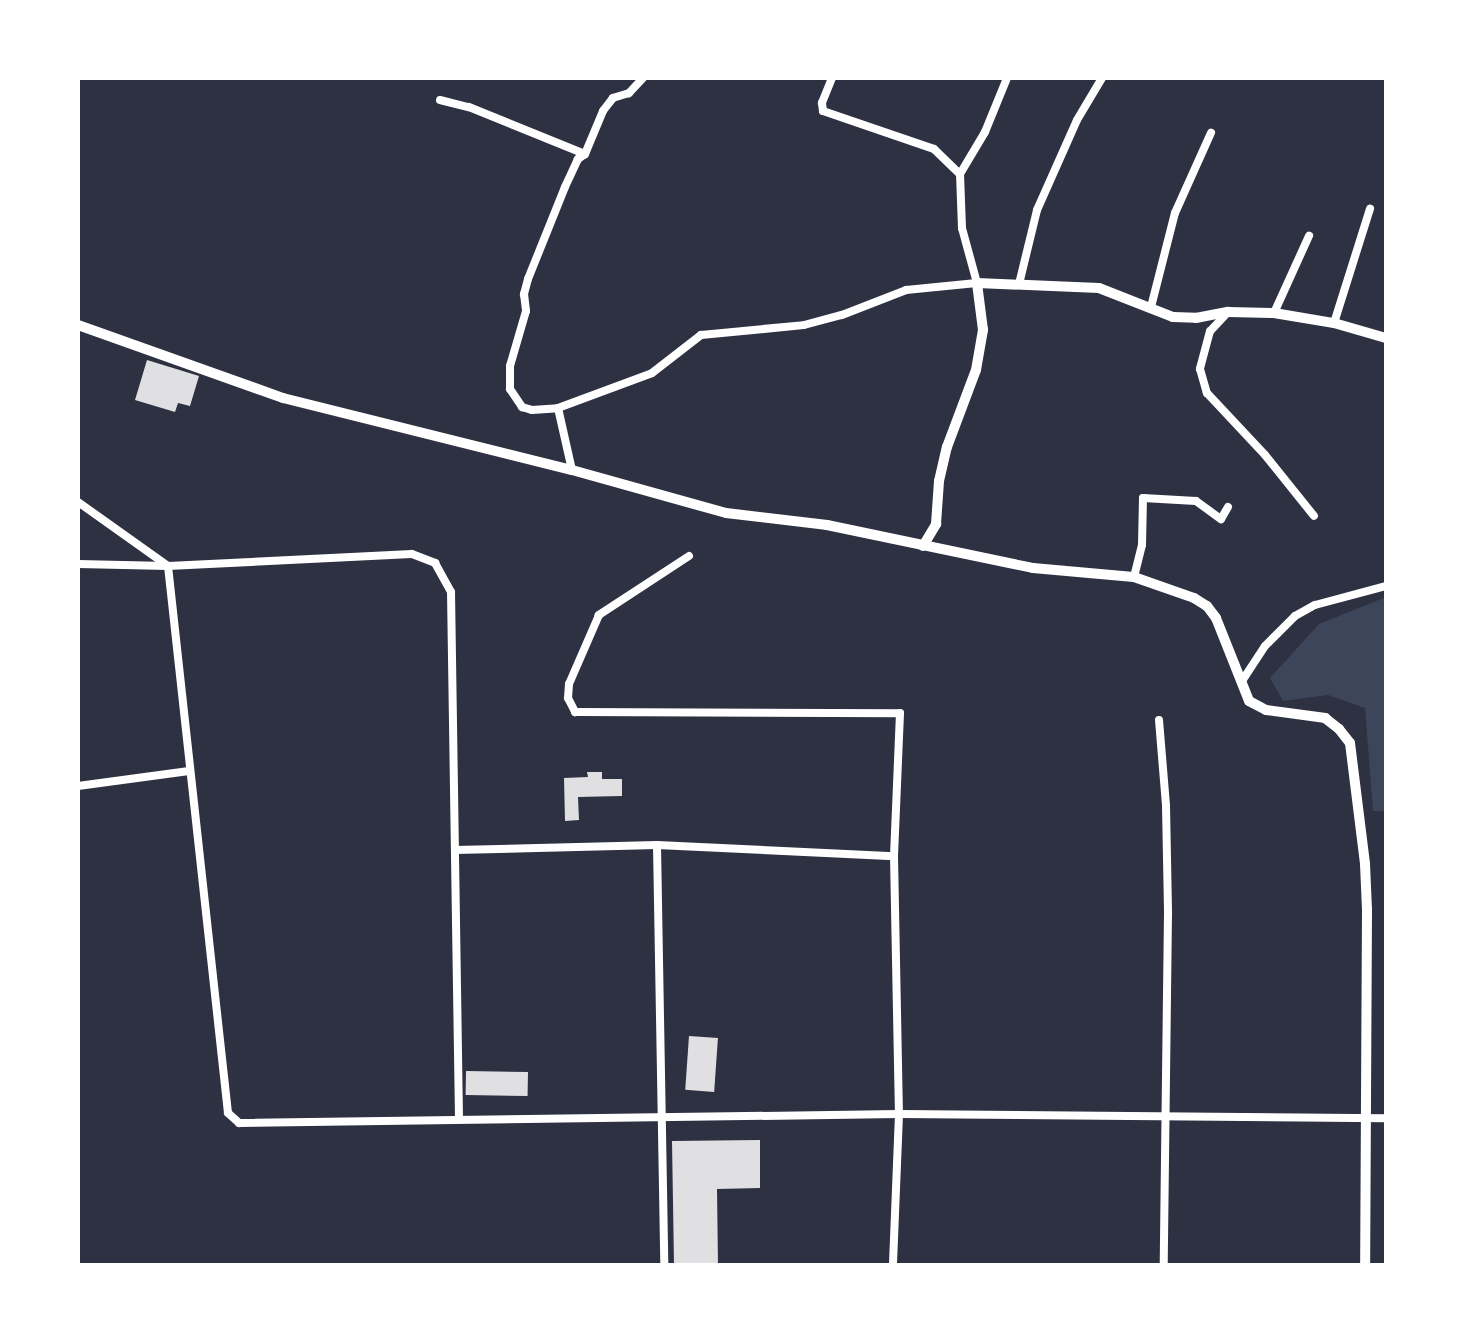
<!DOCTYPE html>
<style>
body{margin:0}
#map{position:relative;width:1464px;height:1343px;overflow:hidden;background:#2d3142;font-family:"IBM Plex Sans",sans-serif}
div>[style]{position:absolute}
.green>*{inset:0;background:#3c4559}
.building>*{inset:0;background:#e0e0e3;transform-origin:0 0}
.minor>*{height:8px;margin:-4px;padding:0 4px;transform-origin:4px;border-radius:4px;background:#fff}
.tertiary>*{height:10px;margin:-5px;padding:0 5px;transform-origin:5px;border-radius:5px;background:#fff}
span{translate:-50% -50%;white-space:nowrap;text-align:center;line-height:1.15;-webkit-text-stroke:8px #fff;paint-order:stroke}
.frame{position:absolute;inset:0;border:80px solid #fff;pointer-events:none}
</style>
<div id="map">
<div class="green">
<div style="clip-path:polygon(1386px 597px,1386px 811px,1373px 811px,1365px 708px,1328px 695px,1283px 701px,1270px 678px,1319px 624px)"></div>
</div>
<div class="building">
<div style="clip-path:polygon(147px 360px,199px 376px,190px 406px,178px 403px,175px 412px,135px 400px)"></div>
<div style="clip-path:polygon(587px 772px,602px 772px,602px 779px,622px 779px,622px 796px,578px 797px,579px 820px,565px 821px,564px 778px,588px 777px)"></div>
<div style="left:689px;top:1036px;width:29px;height:54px;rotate:4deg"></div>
<div style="left:466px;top:1071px;width:62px;height:24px;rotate:1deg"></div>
<div style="clip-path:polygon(760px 1140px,760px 1188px,717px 1189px,718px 1265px,674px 1265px,672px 1141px)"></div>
</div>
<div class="minor">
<div style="left:643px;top:78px;width:21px;rotate:133deg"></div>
<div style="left:629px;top:93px;width:17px;rotate:163deg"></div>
<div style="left:613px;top:98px;width:16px;rotate:128deg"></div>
<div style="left:603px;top:111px;width:47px;rotate:112.7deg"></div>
<div style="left:585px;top:154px;width:9px;rotate:144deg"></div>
<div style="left:578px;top:159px;width:31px;rotate:115deg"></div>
<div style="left:565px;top:187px;width:99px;rotate:111.9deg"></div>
<div style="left:528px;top:279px;width:16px;rotate:105deg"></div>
<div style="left:524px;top:294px;width:17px;rotate:83deg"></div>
<div style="left:526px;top:311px;width:57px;rotate:106.2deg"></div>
<div style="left:510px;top:366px;width:23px;rotate:90deg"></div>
<div style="left:510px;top:389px;width:22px;rotate:56deg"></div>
<div style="left:522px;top:407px;width:10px;rotate:17deg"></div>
<div style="left:532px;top:410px;width:26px;rotate:-4deg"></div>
<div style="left:558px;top:408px;width:100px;rotate:-20.4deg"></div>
<div style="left:652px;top:373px;width:62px;rotate:-37.8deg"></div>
<div style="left:701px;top:335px;width:103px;rotate:-5.5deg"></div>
<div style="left:804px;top:325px;width:39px;rotate:-15deg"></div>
<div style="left:842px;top:315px;width:69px;rotate:-21.3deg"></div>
<div style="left:906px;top:290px;width:71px;rotate:-5.6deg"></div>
<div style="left:977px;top:283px;width:57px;rotate:-105.3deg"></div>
<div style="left:962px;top:228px;width:54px;rotate:-92.1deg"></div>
<div style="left:960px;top:174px;width:49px;rotate:-59.2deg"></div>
<div style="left:985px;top:132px;width:58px;rotate:-67.8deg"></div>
<div style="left:832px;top:78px;width:27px;rotate:112deg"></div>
<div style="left:822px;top:103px;width:8px;rotate:83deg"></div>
<div style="left:823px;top:111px;width:117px;rotate:18.9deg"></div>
<div style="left:934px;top:149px;width:36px;rotate:44deg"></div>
<div style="left:440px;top:100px;width:30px;rotate:14deg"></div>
<div style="left:469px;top:107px;width:125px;rotate:22.1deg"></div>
<div style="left:1019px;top:284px;width:76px;rotate:-76.3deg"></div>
<div style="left:1037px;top:210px;width:98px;rotate:-66deg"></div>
<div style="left:1077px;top:120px;width:49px;rotate:-59.2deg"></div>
<div style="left:1151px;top:307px;width:97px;rotate:-75.7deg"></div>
<div style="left:1175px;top:213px;width:88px;rotate:-65.8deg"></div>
<div style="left:1228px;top:312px;width:26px;rotate:133deg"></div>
<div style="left:1210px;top:331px;width:39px;rotate:105deg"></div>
<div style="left:1200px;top:369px;width:25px;rotate:74deg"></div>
<div style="left:1207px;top:393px;width:85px;rotate:46.9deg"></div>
<div style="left:1265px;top:455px;width:78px;rotate:51.2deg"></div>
<div style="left:1274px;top:313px;width:85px;rotate:-65.6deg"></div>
<div style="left:1334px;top:323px;width:120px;rotate:-72.5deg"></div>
<div style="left:558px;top:408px;width:64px;rotate:77.3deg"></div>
<div style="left:78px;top:502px;width:110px;rotate:35.4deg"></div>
<div style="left:168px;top:566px;width:550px;rotate:83.74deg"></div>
<div style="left:228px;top:1113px;width:15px;rotate:42deg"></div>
<div style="left:239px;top:1123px;width:660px;rotate:-0.78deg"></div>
<div style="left:899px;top:1114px;width:487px;rotate:0.5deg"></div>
<div style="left:689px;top:556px;width:108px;rotate:146.8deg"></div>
<div style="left:599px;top:615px;width:75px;rotate:113.5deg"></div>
<div style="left:569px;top:684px;width:14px;rotate:94deg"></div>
<div style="left:568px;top:698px;width:16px;rotate:63deg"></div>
<div style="left:575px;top:712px;width:325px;rotate:0.2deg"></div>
<div style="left:900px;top:713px;width:143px;rotate:92.4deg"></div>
<div style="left:894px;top:856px;width:258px;rotate:88.9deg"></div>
<div style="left:899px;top:1114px;width:151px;rotate:92.3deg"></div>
<div style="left:78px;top:564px;width:90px;rotate:1.3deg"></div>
<div style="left:168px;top:566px;width:244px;rotate:-2.8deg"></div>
<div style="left:412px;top:554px;width:25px;rotate:21deg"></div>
<div style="left:435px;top:563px;width:33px;rotate:61deg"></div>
<div style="left:451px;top:592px;width:527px;rotate:89.13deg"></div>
<div style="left:1134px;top:577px;width:33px;rotate:-76deg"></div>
<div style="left:1142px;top:545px;width:47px;rotate:-88.8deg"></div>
<div style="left:1143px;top:498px;width:53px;rotate:3.2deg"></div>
<div style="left:1196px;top:501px;width:31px;rotate:36deg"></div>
<div style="left:1221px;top:519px;width:14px;rotate:-60deg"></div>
<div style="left:1242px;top:681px;width:42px;rotate:-56.7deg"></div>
<div style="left:1265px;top:646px;width:42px;rotate:-45deg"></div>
<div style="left:1295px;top:616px;width:23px;rotate:-29deg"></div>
<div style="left:1315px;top:605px;width:73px;rotate:-15deg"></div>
<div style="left:1159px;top:720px;width:86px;rotate:85.3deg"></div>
<div style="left:1166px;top:806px;width:107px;rotate:88.9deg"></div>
<div style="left:1168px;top:913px;width:352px;rotate:90.7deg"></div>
<div style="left:78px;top:786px;width:112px;rotate:-7.7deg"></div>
<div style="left:657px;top:845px;width:420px;rotate:89deg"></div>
<div style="left:455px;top:850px;width:202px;rotate:-1.4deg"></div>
<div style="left:657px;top:845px;width:237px;rotate:2.7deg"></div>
</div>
<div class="tertiary">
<div style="left:78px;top:325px;width:218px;rotate:19.6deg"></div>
<div style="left:283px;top:398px;width:298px;rotate:14deg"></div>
<div style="left:572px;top:470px;width:160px;rotate:15.6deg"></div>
<div style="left:726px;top:513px;width:102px;rotate:6.8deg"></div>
<div style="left:827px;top:525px;width:210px;rotate:11.8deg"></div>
<div style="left:1033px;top:568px;width:101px;rotate:5.1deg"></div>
<div style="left:1134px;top:577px;width:64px;rotate:19.3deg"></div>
<div style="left:1194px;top:598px;width:15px;rotate:32deg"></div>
<div style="left:1207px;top:606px;width:15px;rotate:53deg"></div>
<div style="left:1216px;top:618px;width:89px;rotate:68.3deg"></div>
<div style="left:1249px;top:701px;width:19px;rotate:28deg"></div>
<div style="left:1266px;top:710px;width:60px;rotate:7.7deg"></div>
<div style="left:1325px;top:718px;width:18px;rotate:38deg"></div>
<div style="left:1339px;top:729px;width:18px;rotate:52deg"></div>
<div style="left:1350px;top:743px;width:122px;rotate:82.9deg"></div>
<div style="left:1365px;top:864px;width:46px;rotate:87.5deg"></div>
<div style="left:1367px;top:910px;width:355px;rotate:90.3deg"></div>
<div style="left:923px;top:546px;width:26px;rotate:-59deg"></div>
<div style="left:936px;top:524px;width:43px;rotate:-86deg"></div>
<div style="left:939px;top:481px;width:35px;rotate:-77deg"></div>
<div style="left:947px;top:447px;width:82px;rotate:-69.4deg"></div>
<div style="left:976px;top:370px;width:41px;rotate:-80.1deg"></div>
<div style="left:983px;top:330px;width:47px;rotate:-97.3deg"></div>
<div style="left:977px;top:283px;width:122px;rotate:2.3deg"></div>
<div style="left:1099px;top:288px;width:79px;rotate:21.4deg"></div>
<div style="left:1173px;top:317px;width:23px;rotate:2deg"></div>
<div style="left:1196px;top:318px;width:33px;rotate:-11deg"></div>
<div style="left:1228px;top:312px;width:46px;rotate:1.2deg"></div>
<div style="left:1274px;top:313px;width:61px;rotate:9.5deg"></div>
<div style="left:1334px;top:323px;width:54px;rotate:16.1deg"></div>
</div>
<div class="frame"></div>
</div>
